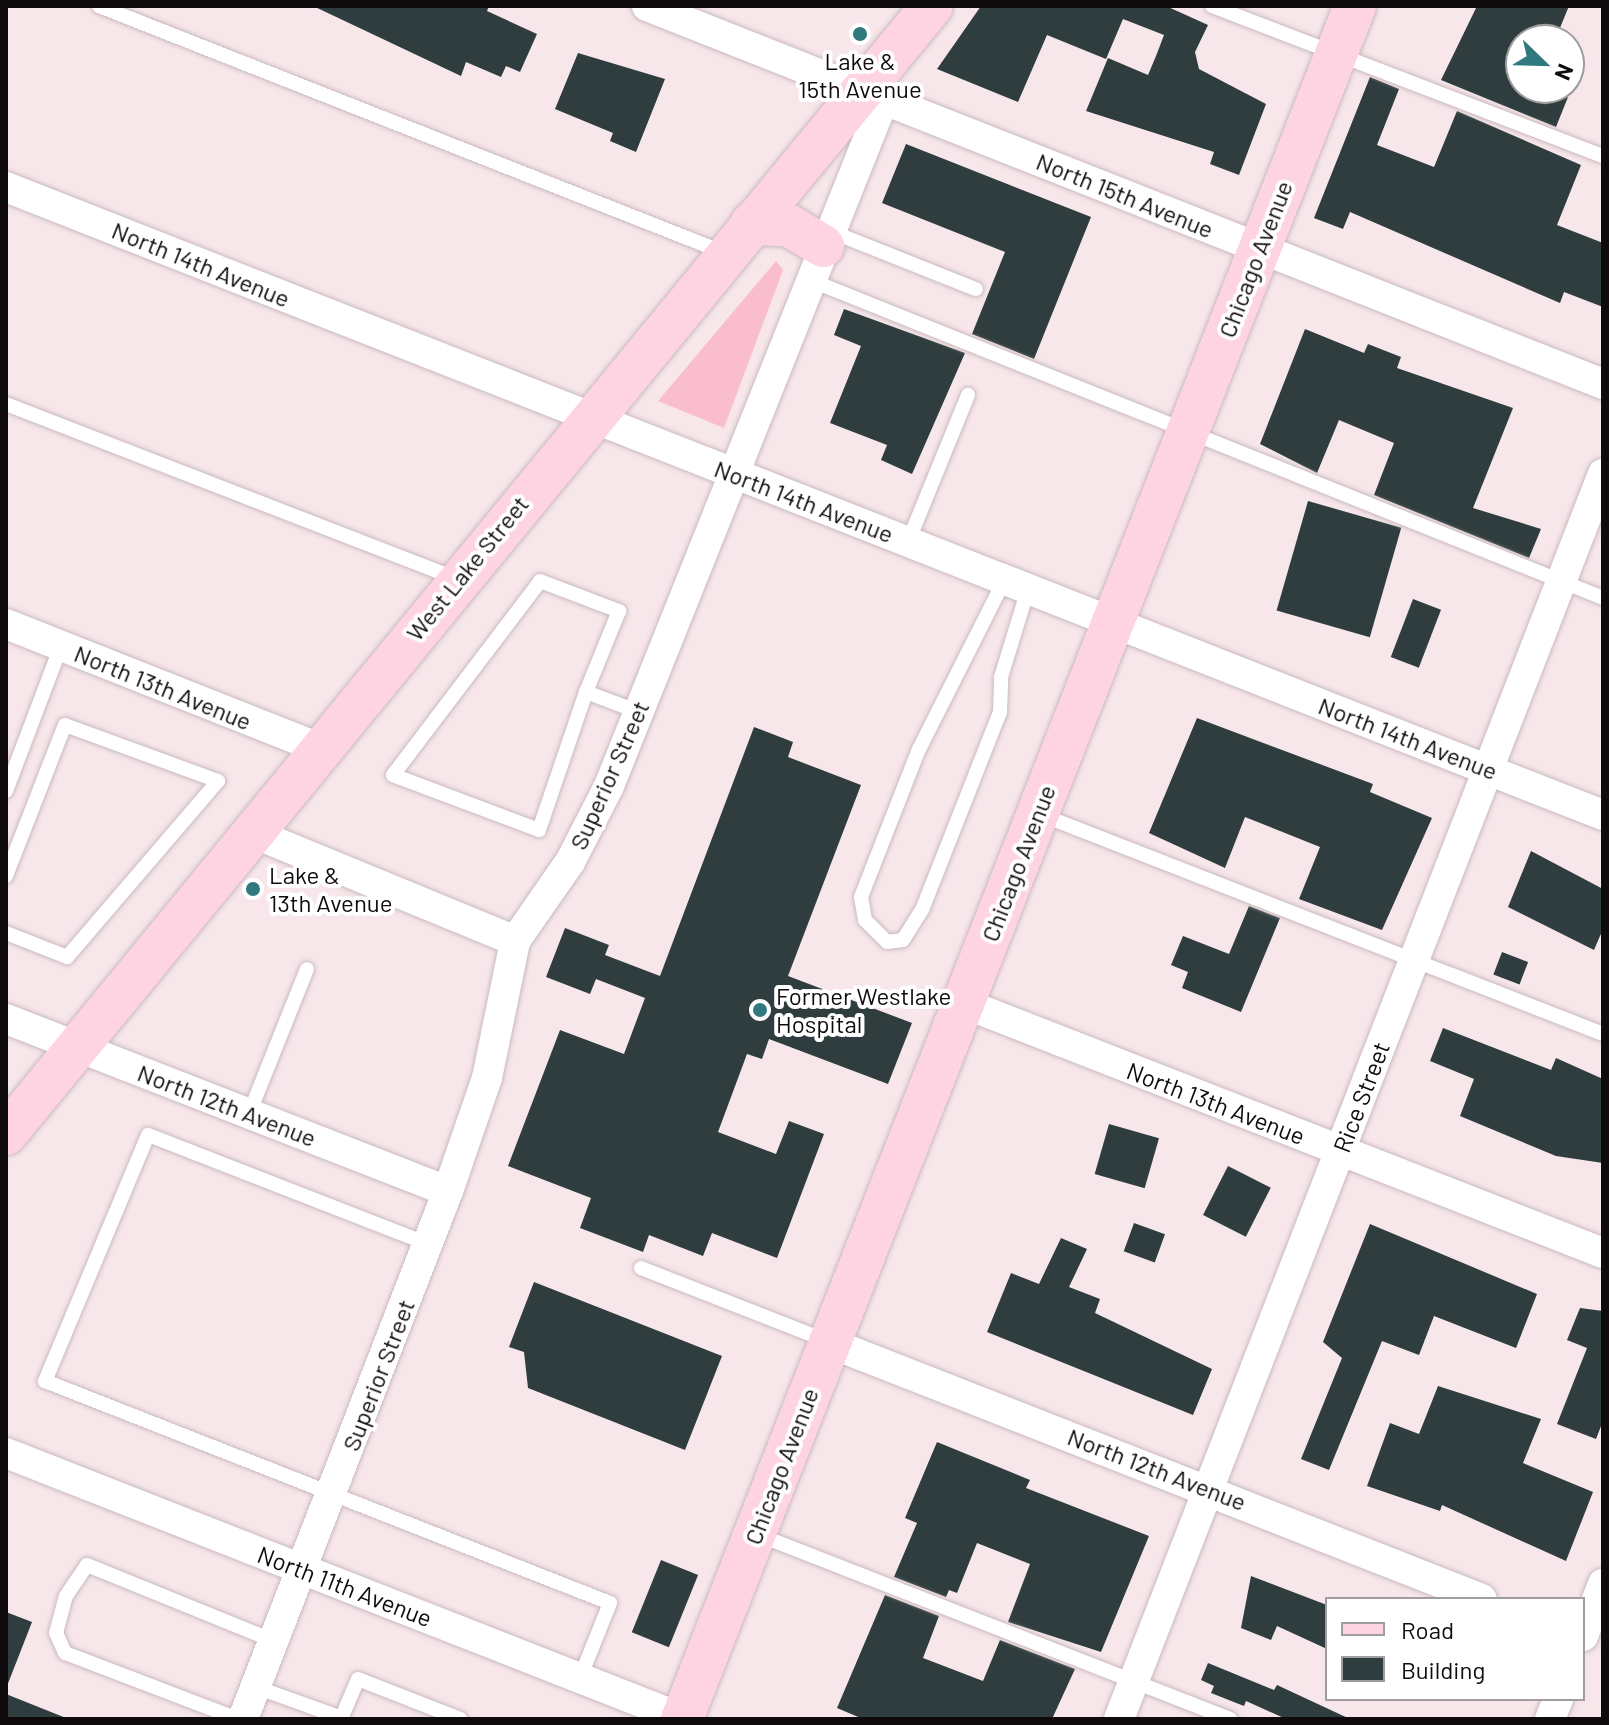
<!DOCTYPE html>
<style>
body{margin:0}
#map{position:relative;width:1609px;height:1725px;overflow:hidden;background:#f7e7ea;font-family:Barlow,sans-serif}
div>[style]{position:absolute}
.green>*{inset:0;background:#fabdce}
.building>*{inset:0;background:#2f3d3e;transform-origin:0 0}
.roads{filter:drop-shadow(0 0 2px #cababe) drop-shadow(0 0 2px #cababe)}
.service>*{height:14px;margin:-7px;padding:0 7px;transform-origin:7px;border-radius:7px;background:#fff}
.minor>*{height:30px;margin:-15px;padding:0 15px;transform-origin:15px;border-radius:15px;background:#fff}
.secondary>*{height:42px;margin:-21px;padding:0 21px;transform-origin:21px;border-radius:21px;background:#fed4e2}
.dots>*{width:22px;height:22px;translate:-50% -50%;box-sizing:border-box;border:4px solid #fff;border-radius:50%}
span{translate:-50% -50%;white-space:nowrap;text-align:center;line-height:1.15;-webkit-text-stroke:8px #fff;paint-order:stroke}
.poi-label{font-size:24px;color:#0f0a0b}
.left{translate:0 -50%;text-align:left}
.street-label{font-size:24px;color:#0f0a0b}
.frame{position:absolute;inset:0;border:8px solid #0f0a0b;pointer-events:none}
.legend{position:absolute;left:1325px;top:1597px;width:260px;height:104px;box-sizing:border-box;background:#fff;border:2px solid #9f9d9d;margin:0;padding:10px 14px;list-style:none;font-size:24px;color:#0f0a0b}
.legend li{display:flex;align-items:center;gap:16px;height:40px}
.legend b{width:40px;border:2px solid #9f9d9d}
.north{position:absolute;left:1505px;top:24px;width:80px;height:80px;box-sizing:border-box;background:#fff;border:2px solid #9f9d9d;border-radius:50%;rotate:113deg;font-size:22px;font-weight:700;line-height:32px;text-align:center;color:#0f0a0b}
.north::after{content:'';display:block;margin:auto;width:28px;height:36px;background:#30797e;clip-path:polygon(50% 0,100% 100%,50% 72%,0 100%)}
</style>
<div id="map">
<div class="green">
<div style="clip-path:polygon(776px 261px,783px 270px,724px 428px,658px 401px)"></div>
</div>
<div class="building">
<div style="clip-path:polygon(313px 6px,489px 6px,487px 11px,537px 34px,520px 72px,506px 66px,501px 77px,466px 62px,461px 76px)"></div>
<div style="clip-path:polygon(981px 6px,1166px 6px,1208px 25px,1195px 52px,1199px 69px,1266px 104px,1239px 175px,1210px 164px,1214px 152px,1086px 111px,1108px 58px,1148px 75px,1156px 56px,1164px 35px,1123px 19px,1106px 59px,1047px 35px,1018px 102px,937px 69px)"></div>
<div style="clip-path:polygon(1477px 6px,1569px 6px,1555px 40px,1521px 40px,1521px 88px,1568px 97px,1556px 127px,1441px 80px)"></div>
<div style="clip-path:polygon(578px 53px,665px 79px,636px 152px,610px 141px,613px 133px,555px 109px)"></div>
<div style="clip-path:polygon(1370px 77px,1399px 89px,1377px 145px,1434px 167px,1457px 111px,1581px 165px,1557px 225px,1603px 243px,1603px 307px,1564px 292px,1560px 303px,1350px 212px,1343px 229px,1314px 218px)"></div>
<div style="clip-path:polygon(906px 144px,1091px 217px,1034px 359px,972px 334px,1005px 252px,882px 203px)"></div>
<div style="clip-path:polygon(844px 309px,965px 353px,912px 474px,881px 460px,887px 445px,830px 423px,861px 346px,834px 335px)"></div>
<div style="clip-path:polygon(1305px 329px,1364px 353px,1368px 344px,1401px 357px,1397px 368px,1513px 408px,1473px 508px,1541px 529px,1529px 558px,1374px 495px,1394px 443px,1339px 420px,1317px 473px,1260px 444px)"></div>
<div style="left:1308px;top:501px;width:97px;height:114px;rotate:16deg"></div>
<div style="left:1413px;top:599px;width:30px;height:62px;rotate:21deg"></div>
<div style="clip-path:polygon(1197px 718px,1373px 784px,1370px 792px,1432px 818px,1382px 930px,1299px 899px,1320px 847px,1245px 817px,1225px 868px,1149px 833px)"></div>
<div style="clip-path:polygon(754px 727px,793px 742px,788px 757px,861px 785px,788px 976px,912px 1023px,888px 1084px,769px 1039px,762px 1059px,747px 1054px,718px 1132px,776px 1154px,789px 1121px,824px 1134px,777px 1258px,712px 1233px,703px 1256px,649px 1235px,643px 1252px,580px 1228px,591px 1198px,508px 1166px,560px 1030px,624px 1054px,645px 998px,596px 979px,590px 994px,546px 977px,565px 928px,609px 945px,605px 955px,660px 976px)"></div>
<div style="clip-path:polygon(1531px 851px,1603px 889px,1603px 929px,1594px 950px,1508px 907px)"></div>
<div style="clip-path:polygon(1249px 906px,1280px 918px,1241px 1012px,1182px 988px,1188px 972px,1171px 965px,1183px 936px,1229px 954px)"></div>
<div style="left:1502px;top:952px;width:28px;height:24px;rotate:21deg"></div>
<div style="clip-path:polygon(1443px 1028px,1551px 1070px,1556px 1058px,1603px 1079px,1603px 1163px,1556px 1156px,1460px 1116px,1474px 1079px,1430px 1061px)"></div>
<div style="left:1109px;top:1124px;width:52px;height:52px;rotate:16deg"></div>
<div style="left:1228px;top:1166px;width:48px;height:55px;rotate:27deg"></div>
<div style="left:1134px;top:1223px;width:33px;height:30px;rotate:20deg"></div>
<div style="clip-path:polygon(1370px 1224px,1537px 1294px,1516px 1348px,1434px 1316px,1419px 1355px,1382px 1341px,1329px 1470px,1301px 1459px,1342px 1358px,1323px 1342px)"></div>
<div style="clip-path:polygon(1061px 1238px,1087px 1249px,1069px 1287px,1100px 1299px,1095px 1313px,1212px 1369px,1193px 1415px,987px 1332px,1011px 1273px,1039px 1284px)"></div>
<div style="clip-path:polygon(534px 1282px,722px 1356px,685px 1450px,528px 1388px,524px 1352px,509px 1347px)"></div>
<div style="clip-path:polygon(1580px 1308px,1603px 1311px,1603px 1421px,1596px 1439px,1557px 1424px,1587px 1348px,1567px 1340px)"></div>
<div style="clip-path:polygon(1438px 1386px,1541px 1419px,1523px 1463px,1593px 1492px,1566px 1561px,1442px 1505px,1440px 1511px,1367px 1486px,1390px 1423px,1419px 1434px)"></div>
<div style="clip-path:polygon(937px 1442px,1030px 1480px,1026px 1488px,1149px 1536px,1101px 1652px,1008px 1622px,1030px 1564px,977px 1543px,957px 1593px,949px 1590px,946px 1597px,894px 1577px,917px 1523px,905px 1518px)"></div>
<div style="left:661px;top:1560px;width:40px;height:78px;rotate:22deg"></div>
<div style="clip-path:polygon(1251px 1576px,1327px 1605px,1327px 1649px,1277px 1626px,1271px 1640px,1241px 1628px)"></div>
<div style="clip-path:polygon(885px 1595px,939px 1616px,923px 1658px,983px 1681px,1000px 1640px,1075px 1669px,1052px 1719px,863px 1719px,837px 1708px)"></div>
<div style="clip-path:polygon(6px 1612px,32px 1622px,7px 1686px,6px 1686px)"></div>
<div style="clip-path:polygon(1208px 1663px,1274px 1690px,1277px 1685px,1350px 1719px,1286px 1719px,1246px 1701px,1244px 1706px,1211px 1693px,1214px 1686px,1201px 1680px)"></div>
<div style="clip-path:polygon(6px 1694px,66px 1718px,66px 1719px,6px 1719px)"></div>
</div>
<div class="roads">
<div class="service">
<div style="left:99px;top:6px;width:673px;rotate:21.53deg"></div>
<div style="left:1212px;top:6px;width:419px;rotate:21deg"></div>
<div style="left:830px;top:231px;width:157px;rotate:21.7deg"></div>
<div style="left:810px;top:280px;width:854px;rotate:21.85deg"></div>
<div style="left:6px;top:404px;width:484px;rotate:21.2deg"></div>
<div style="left:908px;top:542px;width:159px;rotate:-67.8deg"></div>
<div style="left:1005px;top:579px;width:191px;rotate:116.8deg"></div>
<div style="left:919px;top:749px;width:159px;rotate:111.4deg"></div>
<div style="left:861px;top:897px;width:23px;rotate:80deg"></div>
<div style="left:865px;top:920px;width:31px;rotate:45deg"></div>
<div style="left:887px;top:942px;width:16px;rotate:-7deg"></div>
<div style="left:903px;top:940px;width:36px;rotate:-58deg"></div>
<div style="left:922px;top:910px;width:213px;rotate:-68.5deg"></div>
<div style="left:1000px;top:712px;width:35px;rotate:-88deg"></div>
<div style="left:1001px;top:677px;width:92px;rotate:-72.9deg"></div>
<div style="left:586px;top:692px;width:146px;rotate:108.8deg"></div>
<div style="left:539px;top:830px;width:156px;rotate:-159.4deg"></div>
<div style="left:393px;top:775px;width:243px;rotate:-52.8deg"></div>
<div style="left:540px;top:581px;width:85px;rotate:20.8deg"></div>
<div style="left:619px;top:611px;width:87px;rotate:112.2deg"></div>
<div style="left:586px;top:692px;width:57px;rotate:20.7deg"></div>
<div style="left:6px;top:791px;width:155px;rotate:-69.2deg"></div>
<div style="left:1042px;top:815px;width:602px;rotate:21.32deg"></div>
<div style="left:6px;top:876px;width:162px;rotate:-68.7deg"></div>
<div style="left:65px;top:725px;width:163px;rotate:20.1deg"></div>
<div style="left:218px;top:781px;width:232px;rotate:130.6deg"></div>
<div style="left:67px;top:957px;width:66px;rotate:-158.5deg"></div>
<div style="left:249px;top:1114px;width:156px;rotate:-68.2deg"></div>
<div style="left:428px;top:1244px;width:300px;rotate:-158.7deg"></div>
<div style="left:148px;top:1135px;width:267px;rotate:112.7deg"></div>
<div style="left:45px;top:1381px;width:607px;rotate:21.45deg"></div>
<div style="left:610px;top:1603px;width:81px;rotate:111.8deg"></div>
<div style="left:641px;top:1268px;width:200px;rotate:21.4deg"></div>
<div style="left:759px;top:1535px;width:506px;rotate:21.34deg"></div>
<div style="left:256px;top:1687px;width:91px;rotate:19.8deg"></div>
<div style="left:238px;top:1719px;width:185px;rotate:-159.1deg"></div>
<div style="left:65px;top:1653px;width:22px;rotate:-114deg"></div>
<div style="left:56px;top:1633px;width:38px;rotate:-75deg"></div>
<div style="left:66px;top:1596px;width:37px;rotate:-56deg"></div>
<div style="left:87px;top:1565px;width:202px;rotate:22.1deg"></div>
<div style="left:341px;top:1719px;width:43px;rotate:-67deg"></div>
<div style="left:358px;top:1679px;width:110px;rotate:21.4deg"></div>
</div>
<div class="minor">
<div style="left:647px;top:6px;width:1028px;rotate:21.57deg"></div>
<div style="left:6px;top:187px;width:1716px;rotate:21.47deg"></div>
<div style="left:6px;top:624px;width:339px;rotate:21.6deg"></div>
<div style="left:251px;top:832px;width:286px;rotate:22.4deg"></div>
<div style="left:963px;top:1003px;width:687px;rotate:21.34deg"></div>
<div style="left:6px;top:1019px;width:474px;rotate:21.3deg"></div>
<div style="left:830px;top:1343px;width:700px;rotate:21.44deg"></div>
<div style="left:6px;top:1453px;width:728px;rotate:21.42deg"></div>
<div style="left:1583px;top:1636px;width:56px;rotate:-69deg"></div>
<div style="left:243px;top:1719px;width:566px;rotate:-68.78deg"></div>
<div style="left:448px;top:1191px;width:120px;rotate:-71deg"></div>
<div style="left:487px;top:1078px;width:140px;rotate:-78.4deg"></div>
<div style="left:515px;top:941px;width:96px;rotate:-55.2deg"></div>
<div style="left:570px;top:862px;width:85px;rotate:-62.8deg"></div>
<div style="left:609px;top:786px;width:740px;rotate:-68.18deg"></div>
<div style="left:1119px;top:1719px;width:1336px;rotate:-68.76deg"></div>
<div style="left:1550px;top:1719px;width:22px;rotate:-68deg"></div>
</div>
<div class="secondary">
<div style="left:751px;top:224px;width:37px;rotate:2deg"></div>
<div style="left:788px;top:225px;width:41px;rotate:31deg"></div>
<div style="left:6px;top:1134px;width:1459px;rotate:-50.62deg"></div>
<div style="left:682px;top:1719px;width:1840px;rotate:-68.55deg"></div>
</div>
</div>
<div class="dots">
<div style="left:860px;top:34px;background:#30797e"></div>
<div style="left:253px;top:889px;background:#30797e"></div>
<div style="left:760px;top:1010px;background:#30797e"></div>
</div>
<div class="poi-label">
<span style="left:860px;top:75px">Lake &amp;<br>15th Avenue</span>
<span class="left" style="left:269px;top:889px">Lake &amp;<br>13th Avenue</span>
<span class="left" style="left:776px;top:1010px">Former Westlake<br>Hospital</span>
</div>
<div class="street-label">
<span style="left:1125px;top:195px;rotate:22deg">North 15th Avenue</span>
<span style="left:1255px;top:259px;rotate:-69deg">Chicago Avenue</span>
<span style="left:201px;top:264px;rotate:22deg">North 14th Avenue</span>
<span style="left:804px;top:501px;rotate:21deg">North 14th Avenue</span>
<span style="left:467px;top:568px;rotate:-51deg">West Lake Street</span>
<span style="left:163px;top:687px;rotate:22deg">North 13th Avenue</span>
<span style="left:1408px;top:738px;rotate:21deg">North 14th Avenue</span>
<span style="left:609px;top:775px;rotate:-66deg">Superior Street</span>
<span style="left:1018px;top:863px;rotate:-69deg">Chicago Avenue</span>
<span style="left:1361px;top:1097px;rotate:-69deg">Rice Street</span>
<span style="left:1216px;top:1103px;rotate:21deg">North 13th Avenue</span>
<span style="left:227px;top:1105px;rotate:21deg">North 12th Avenue</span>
<span style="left:378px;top:1375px;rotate:-69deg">Superior Street</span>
<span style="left:781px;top:1466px;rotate:-69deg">Chicago Avenue</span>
<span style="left:1157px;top:1469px;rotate:21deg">North 12th Avenue</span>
<span style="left:345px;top:1586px;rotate:21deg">North 11th Avenue</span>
</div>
<div class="frame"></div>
<ul class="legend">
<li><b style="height:10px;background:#fed4e2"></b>Road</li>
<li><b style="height:22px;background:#2f3d3e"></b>Building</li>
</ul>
<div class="north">N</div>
</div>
